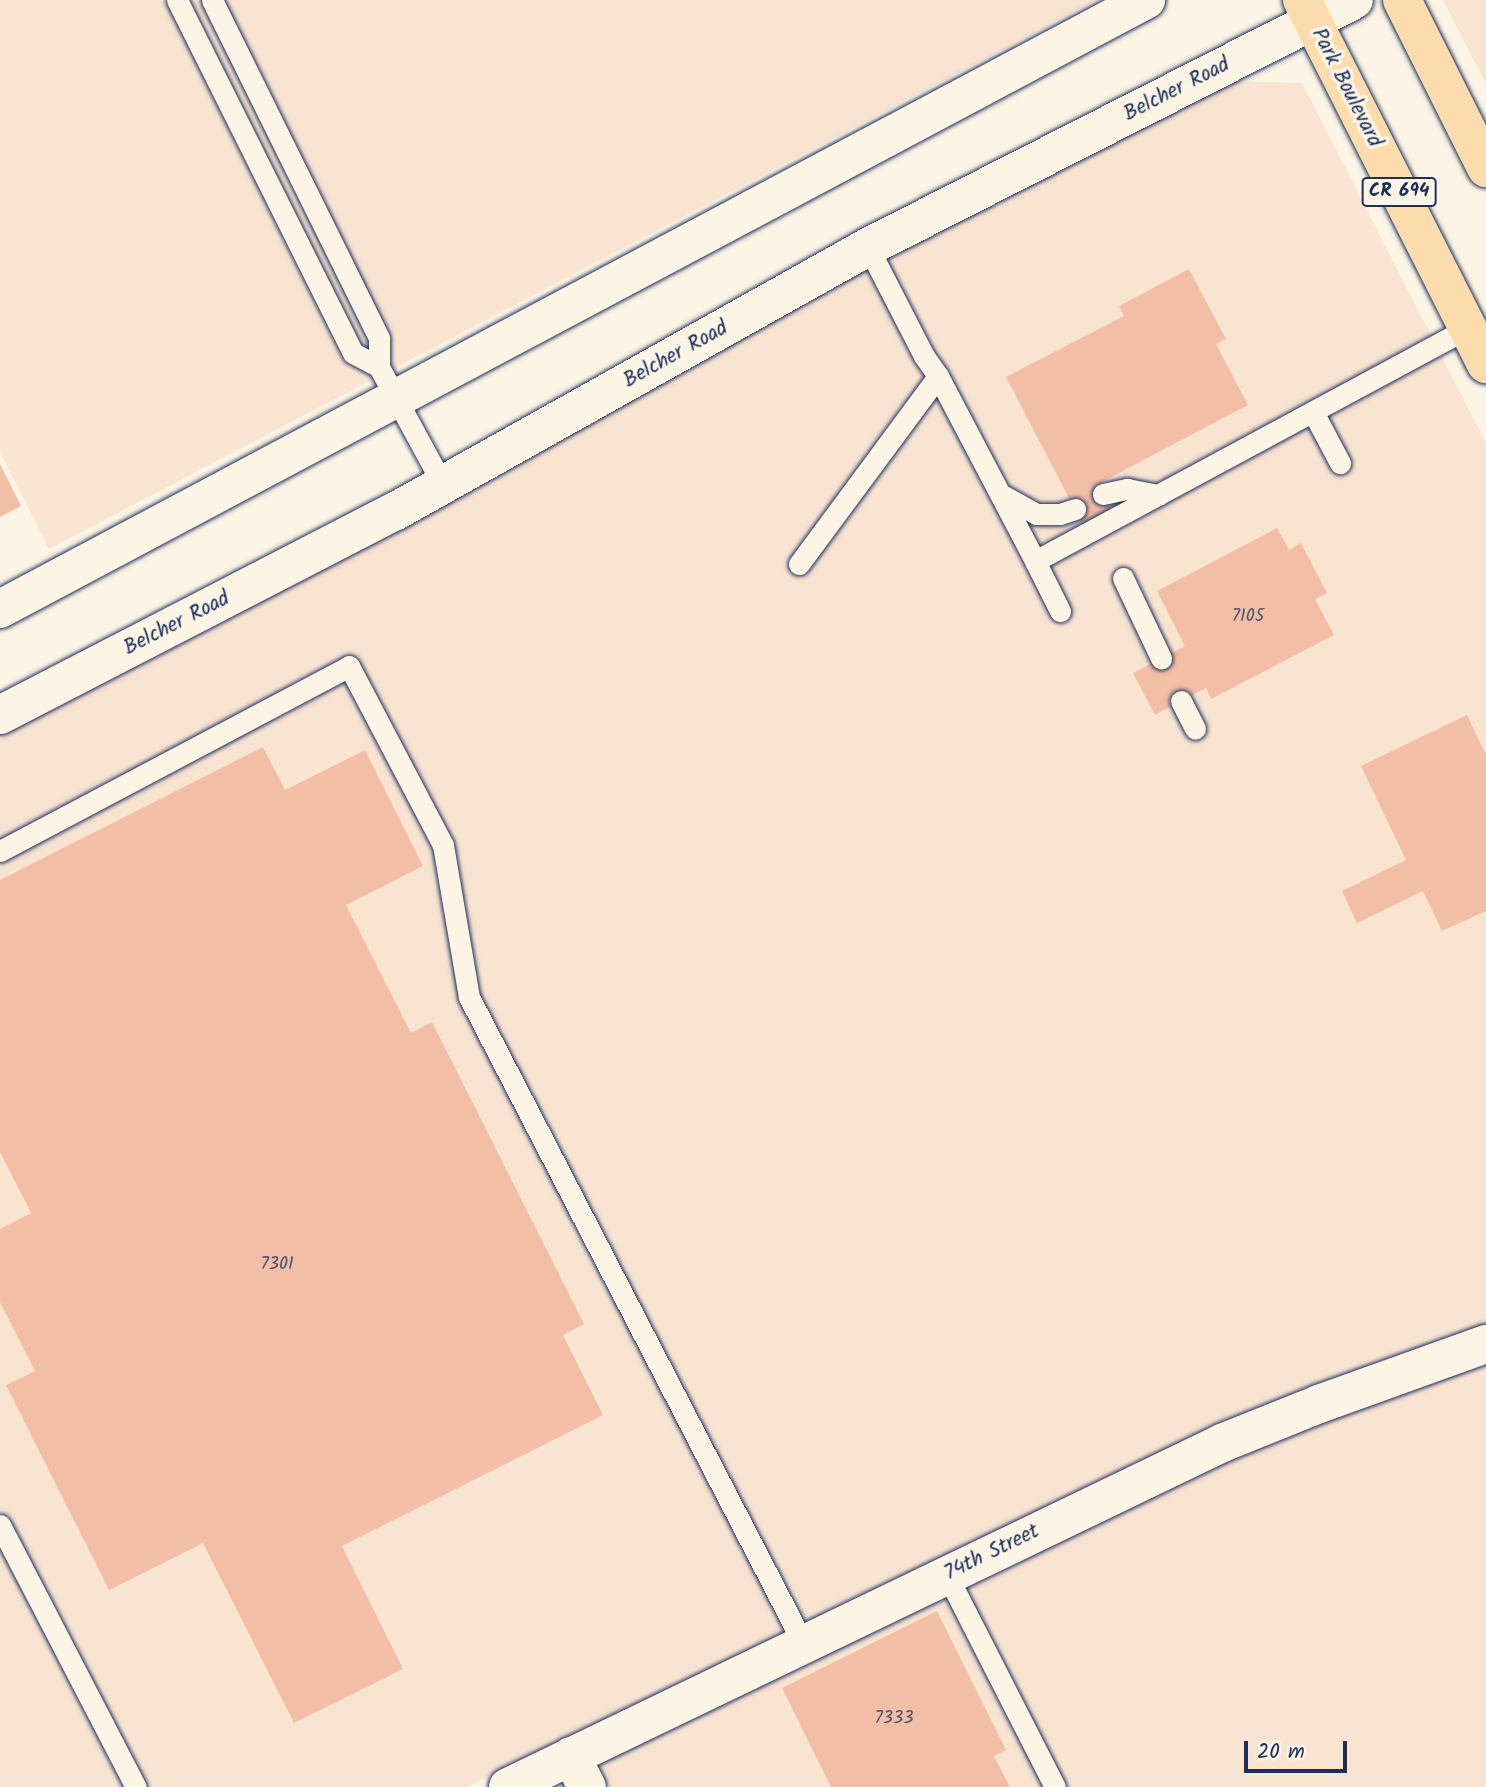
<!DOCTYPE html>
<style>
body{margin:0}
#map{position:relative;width:1486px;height:1787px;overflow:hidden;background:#fcf5e5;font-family:Kalam,sans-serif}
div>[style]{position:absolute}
.built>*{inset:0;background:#f9e4d2}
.building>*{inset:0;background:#f3bea6}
.roads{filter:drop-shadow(0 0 2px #1b2f5e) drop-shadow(0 0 2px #1b2f5e)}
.lane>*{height:21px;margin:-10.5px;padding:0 10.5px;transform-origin:10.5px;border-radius:10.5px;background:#fcf5e5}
.street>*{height:38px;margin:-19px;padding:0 19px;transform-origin:19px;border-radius:19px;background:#fcf5e5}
.secondary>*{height:38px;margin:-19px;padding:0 19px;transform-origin:19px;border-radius:19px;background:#fcf5e5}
.primary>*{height:38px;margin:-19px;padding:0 19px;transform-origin:19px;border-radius:19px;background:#fcdcac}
span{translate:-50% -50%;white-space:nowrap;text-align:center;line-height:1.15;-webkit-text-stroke:7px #fcf5e5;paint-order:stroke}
.number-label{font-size:18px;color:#515370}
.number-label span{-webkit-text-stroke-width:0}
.shield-label span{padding:2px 5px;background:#fcf5e5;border:2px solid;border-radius:5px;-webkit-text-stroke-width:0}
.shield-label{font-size:19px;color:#1b2f5e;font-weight:700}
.street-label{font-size:21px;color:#1b2f5e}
.scale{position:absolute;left:1244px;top:1741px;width:103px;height:32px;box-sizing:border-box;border:4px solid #1b2f5e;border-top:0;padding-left:9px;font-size:21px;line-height:24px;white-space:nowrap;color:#1b2f5e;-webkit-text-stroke:5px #fcf5e5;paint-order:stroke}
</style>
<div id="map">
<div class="built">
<div style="clip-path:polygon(0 0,1097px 0,49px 549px,0 452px)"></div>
<div style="clip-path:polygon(1443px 0,1486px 0,1486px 84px)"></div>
<div style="clip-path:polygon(1233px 81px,1302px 83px,1486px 443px,1486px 1326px,581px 1731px,467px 1787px,0 1787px,0 735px,404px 527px,876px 263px)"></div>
<div style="clip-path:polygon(1486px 1363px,1486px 1787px,609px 1787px,597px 1763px,1229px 1459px,1326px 1420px)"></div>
</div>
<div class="building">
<div style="clip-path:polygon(1189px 269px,1226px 339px,1216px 344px,1248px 405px,1098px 484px,1112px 512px,1084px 527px,1006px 377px,1124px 316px,1119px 306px)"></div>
<div style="clip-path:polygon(0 464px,21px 506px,0 517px)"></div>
<div style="clip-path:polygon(1277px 528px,1289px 550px,1301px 543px,1327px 593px,1315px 599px,1334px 635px,1211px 699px,1206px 688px,1155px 715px,1133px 673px,1185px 646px,1157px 591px)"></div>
<div style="clip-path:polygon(1467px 715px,1486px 755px,1486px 911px,1442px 931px,1423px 891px,1357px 923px,1342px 891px,1406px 860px,1361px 766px)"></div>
<div style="clip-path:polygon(263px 747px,285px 790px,365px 750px,423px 866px,346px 905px,411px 1033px,432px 1022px,584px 1324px,563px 1335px,603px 1415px,342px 1546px,403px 1669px,294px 1723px,203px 1543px,109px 1590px,6px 1385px,35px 1371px,0 1302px,0 1229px,31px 1213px,0 1152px,0 880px)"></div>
<div style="clip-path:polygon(937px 1611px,1006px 1750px,994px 1756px,1010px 1787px,831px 1787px,782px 1688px)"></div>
</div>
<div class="roads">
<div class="lane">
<div style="left:177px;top:0;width:394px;rotate:63.5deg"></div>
<div style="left:353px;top:353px;width:30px;rotate:28deg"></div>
<div style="left:212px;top:0;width:377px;rotate:63.7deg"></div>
<div style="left:379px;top:338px;width:29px;rotate:90deg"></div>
<div style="left:379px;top:367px;width:134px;rotate:61.5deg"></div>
<div style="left:938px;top:376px;width:209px;rotate:62.3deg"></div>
<div style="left:1035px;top:561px;width:492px;rotate:-28.3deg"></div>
<div style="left:1313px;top:412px;width:58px;rotate:62.1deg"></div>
<div style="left:1103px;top:494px;width:25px;rotate:-12deg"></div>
<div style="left:1127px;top:489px;width:32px;rotate:11deg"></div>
<div style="left:1002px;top:495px;width:39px;rotate:29deg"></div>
<div style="left:1036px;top:514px;width:24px"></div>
<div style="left:1060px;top:514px;width:16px;rotate:-18deg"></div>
<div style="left:1035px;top:561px;width:56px;rotate:63.4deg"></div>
<div style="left:799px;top:564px;width:234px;rotate:-53.5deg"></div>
<div style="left:938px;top:376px;width:24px;rotate:-125deg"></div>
<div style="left:924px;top:356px;width:123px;rotate:-117.2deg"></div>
<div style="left:1123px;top:578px;width:89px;rotate:64.6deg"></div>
<div style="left:1181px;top:701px;width:31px;rotate:63deg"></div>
<div style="left:0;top:851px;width:395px;rotate:-27.9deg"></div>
<div style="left:349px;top:666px;width:202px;rotate:62.3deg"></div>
<div style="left:443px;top:845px;width:154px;rotate:80.3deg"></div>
<div style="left:469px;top:997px;width:727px;rotate:62.66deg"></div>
<div style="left:0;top:1525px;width:295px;rotate:62.6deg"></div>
<div style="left:947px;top:1575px;width:238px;rotate:63deg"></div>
</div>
<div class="street">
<div style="left:571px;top:1756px;width:35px;rotate:63deg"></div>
<div style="left:508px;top:1787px;width:793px;rotate:-25.72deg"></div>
<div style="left:1222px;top:1443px;width:105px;rotate:-21.9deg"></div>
<div style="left:1319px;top:1404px;width:177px;rotate:-19.8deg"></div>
</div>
<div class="secondary">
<div style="left:0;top:609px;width:1298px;rotate:-27.99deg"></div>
<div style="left:0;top:715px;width:445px;rotate:-27.3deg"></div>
<div style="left:396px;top:511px;width:541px;rotate:-29.22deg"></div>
<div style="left:868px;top:247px;width:545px;rotate:-26.94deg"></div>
</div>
<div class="primary">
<div style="left:1302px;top:0;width:408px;rotate:63.2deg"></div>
<div style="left:1402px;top:0;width:188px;rotate:63.4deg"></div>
</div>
</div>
<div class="number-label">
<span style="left:1248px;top:617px">7105</span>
<span style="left:277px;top:1265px">7301</span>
<span style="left:894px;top:1719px">7333</span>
</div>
<div class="shield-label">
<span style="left:1399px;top:192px">CR 694</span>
</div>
<div class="street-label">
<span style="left:1346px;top:88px;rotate:63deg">Park Boulevard</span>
<span style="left:1177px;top:90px;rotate:-27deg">Belcher Road</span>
<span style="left:676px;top:355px;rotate:-29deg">Belcher Road</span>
<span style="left:177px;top:624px;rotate:-27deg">Belcher Road</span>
<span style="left:992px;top:1553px;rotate:-26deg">74th Street</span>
</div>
<div class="scale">20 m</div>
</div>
